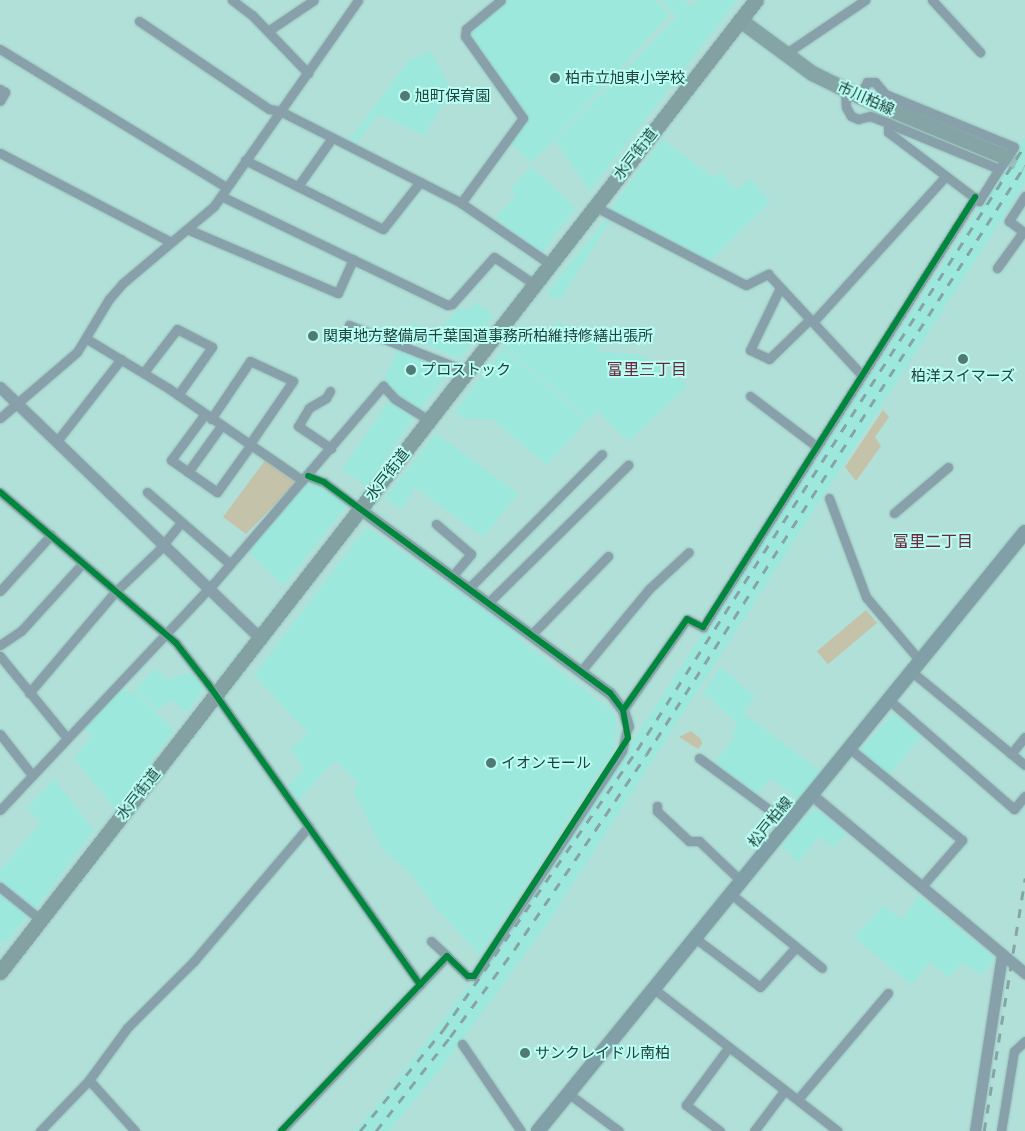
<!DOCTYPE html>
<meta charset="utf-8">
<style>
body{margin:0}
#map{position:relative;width:1025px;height:1131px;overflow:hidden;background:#b1e0d9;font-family:Barlow,"Noto Sans JP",sans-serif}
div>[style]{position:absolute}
.built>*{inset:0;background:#9de8dd;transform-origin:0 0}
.green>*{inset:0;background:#c4c2a8;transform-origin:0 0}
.primary-tunnel>*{height:15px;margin-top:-7.5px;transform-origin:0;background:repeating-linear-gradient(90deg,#94c1ba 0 15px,transparent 0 23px)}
.roads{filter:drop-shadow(0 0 1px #97bdb8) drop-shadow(0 0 1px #97bdb8)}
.minor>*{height:9px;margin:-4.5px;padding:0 4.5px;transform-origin:4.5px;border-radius:4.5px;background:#87a0a9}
.tertiary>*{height:11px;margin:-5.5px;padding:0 5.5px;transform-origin:5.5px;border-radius:5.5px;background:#87a0a9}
.secondary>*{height:14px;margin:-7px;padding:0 7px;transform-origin:7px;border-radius:7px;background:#819fa6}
.primary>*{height:15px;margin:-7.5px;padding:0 7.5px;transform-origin:7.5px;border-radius:7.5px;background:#85a4a6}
.trunk>*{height:15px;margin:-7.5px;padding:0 7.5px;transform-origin:7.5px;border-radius:7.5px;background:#83a1a3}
.rail>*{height:2.5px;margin-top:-1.25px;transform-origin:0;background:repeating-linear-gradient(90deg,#86a4a5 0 9px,transparent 0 18px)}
.cycleway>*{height:6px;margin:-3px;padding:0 3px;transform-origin:3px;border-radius:3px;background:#00873e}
.dots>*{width:14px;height:14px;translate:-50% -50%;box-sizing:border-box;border:2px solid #bafdf3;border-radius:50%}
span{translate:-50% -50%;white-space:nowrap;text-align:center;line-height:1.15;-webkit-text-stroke:4px #bafdf3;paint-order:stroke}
.poi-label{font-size:15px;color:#1f433f}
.left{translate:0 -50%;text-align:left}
.street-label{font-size:15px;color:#1f433f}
.neighbourhood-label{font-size:16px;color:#6a263a}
</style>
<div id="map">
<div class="built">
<div style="clip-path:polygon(507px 0,656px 0,670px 15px,532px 163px,510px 143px,528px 119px,471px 36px,470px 29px)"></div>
<div style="clip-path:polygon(661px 0,684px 0,691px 7px,699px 0,737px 0,590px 191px,555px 141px,677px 17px)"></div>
<div style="clip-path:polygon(430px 51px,452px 91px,424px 135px,378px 114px,355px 144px,349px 141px,409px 60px)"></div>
<div style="clip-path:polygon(1025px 137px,1025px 183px,549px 921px,446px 1062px,389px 1131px,355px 1131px,386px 1094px,501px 944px)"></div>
<div style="clip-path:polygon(662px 139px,714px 178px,721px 172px,736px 191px,750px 178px,770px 202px,711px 260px,609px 211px)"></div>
<div style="clip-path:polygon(531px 167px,576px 208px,541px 253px,496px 218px,516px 195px,511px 189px)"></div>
<div style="clip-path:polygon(606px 219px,610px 221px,560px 300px,546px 294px)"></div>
<div style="clip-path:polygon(476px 302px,494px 315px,460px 359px,408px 337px,413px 322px,435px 335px,459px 308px,467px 310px)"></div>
<div style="clip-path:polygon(557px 322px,597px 339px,598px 351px,642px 355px,688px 385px,628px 441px,597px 411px,591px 420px,504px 347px,517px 330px,546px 342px)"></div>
<div style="clip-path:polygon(399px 348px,451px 369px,420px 409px,395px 395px,382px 383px)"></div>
<div style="clip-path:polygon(503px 348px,588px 420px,547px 465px,492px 419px,464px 419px,455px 412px)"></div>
<div style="left:389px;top:400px;width:30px;height:84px;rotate:34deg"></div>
<div style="clip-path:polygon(436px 433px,518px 494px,483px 537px,415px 487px,402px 509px,385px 498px)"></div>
<div style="clip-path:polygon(308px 477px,316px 479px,348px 504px,283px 586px,245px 547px)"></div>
<div style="clip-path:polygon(365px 529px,370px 529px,516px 632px,522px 642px,614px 712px,617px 727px,613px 750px,480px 955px,436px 908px,411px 874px,382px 849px,353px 790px,358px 783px,335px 760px,298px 801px,287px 788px,304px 768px,291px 749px,308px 733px,254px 675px)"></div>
<div style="clip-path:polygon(721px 667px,755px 697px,743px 713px,824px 774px,801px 801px,770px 778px,758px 794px,714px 763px,736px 736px,732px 732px,738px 724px,703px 692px)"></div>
<div style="clip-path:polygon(156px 668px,167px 680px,190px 672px,206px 685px,187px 712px,171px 700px,157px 710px,135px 690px)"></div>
<div style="clip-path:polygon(120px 685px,131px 695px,135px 692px,174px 730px,116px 810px,74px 758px,92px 735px,82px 726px)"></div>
<div style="left:893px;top:713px;width:37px;height:50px;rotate:41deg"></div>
<div style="clip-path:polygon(54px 779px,94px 830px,36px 908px,0 881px,0 870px,41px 823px,27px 808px)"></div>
<div style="clip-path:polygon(810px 811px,820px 811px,846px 833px,834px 847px,819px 837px,798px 862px,782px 846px)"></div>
<div style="clip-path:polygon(0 894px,28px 915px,6px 943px,0 940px)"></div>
<div style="clip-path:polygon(919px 896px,996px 959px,980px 975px,963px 962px,949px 977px,930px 962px,912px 985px,854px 937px,883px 906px,902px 919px)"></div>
</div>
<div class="green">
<div style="clip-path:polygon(883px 410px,889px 417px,875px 437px,881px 446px,856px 481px,845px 467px)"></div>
<div style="clip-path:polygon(266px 459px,293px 477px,295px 484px,246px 534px,223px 517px)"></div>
<div style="left:866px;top:610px;width:17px;height:64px;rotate:50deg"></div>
<div style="clip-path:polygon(691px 731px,701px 739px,702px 744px,698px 749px,679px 737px)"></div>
</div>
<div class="primary-tunnel">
<div style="left:1003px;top:156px;width:24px;rotate:24deg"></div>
</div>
<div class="roads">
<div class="minor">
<div style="left:232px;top:0;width:25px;rotate:37deg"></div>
<div style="left:252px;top:15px;width:81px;rotate:46deg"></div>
<div style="left:932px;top:0;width:71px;rotate:47.3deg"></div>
<div style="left:139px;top:21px;width:157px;rotate:34.1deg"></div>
<div style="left:269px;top:109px;width:11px;rotate:10deg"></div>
<div style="left:280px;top:111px;width:203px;rotate:26.9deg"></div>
<div style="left:461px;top:203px;width:108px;rotate:34.4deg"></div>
<div style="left:268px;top:31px;width:55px;rotate:-34deg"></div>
<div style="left:0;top:49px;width:265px;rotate:31.4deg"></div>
<div style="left:785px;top:54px;width:97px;rotate:-34deg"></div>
<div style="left:0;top:89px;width:6px;rotate:31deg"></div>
<div style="left:5px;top:92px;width:10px;rotate:119deg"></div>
<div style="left:845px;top:89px;width:18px;rotate:87deg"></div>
<div style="left:846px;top:107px;width:10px;rotate:61deg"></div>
<div style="left:851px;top:116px;width:8px;rotate:23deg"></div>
<div style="left:858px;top:119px;width:12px;rotate:-14deg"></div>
<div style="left:870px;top:116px;width:19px;rotate:21deg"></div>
<div style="left:888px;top:123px;width:120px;rotate:22.5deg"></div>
<div style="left:999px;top:169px;width:38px;rotate:122deg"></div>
<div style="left:979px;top:201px;width:114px;rotate:-142.8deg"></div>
<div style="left:888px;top:132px;width:9px;rotate:-90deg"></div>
<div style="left:859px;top:96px;width:16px;rotate:-60deg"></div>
<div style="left:867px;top:82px;width:8px"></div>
<div style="left:875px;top:82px;width:16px;rotate:50deg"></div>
<div style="left:885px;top:94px;width:139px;rotate:22.3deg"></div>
<div style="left:1014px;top:147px;width:27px;rotate:124deg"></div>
<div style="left:0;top:153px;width:191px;rotate:27.5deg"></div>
<div style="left:245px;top:160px;width:154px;rotate:26.6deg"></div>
<div style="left:383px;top:229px;width:60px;rotate:-51.8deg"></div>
<div style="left:298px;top:186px;width:59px;rotate:-54.7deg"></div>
<div style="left:221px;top:196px;width:251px;rotate:25.7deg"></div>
<div style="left:447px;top:305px;width:5px;rotate:-11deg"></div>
<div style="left:452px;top:304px;width:63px;rotate:-48.2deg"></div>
<div style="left:494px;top:257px;width:48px;rotate:34deg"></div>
<div style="left:1025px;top:196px;width:30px;rotate:123deg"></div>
<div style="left:1009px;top:221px;width:20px;rotate:37deg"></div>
<div style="left:461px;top:203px;width:105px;rotate:-53.9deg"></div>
<div style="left:523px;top:118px;width:100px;rotate:-125.3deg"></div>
<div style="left:465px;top:36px;width:7px;rotate:-82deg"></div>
<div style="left:466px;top:29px;width:45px;rotate:-39.6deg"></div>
<div style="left:594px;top:206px;width:171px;rotate:27.5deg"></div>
<div style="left:746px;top:285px;width:25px;rotate:-27deg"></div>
<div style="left:768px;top:274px;width:138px;rotate:47.1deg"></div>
<div style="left:187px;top:229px;width:164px;rotate:23deg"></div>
<div style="left:338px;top:293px;width:37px;rotate:-66deg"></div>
<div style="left:997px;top:268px;width:44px;rotate:-54.2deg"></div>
<div style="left:780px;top:288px;width:69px;rotate:115.8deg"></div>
<div style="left:750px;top:350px;width:21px;rotate:25deg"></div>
<div style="left:769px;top:359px;width:57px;rotate:-44.3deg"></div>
<div style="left:813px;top:322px;width:197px;rotate:-47.7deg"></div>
<div style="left:349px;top:325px;width:126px;rotate:21.5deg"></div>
<div style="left:87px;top:339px;width:95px;rotate:31.2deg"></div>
<div style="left:168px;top:388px;width:163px;rotate:34.5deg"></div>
<div style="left:144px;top:372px;width:54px;rotate:-52.5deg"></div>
<div style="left:177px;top:329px;width:39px;rotate:27deg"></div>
<div style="left:212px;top:347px;width:59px;rotate:125.3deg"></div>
<div style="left:330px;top:391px;width:8px;rotate:120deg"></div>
<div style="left:326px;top:398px;width:20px;rotate:150deg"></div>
<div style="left:309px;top:408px;width:21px;rotate:121deg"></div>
<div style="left:298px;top:426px;width:40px;rotate:34deg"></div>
<div style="left:750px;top:396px;width:83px;rotate:37.1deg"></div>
<div style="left:205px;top:414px;width:57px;rotate:126.5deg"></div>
<div style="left:171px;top:460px;width:56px;rotate:34.8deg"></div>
<div style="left:217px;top:492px;width:57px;rotate:-54.3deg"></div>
<div style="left:0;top:418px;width:101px;rotate:-40.6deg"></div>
<div style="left:77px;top:352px;width:62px;rotate:-58.9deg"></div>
<div style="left:109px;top:299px;width:21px;rotate:-49deg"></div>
<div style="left:123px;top:283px;width:119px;rotate:-40.2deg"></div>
<div style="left:214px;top:206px;width:251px;rotate:-55deg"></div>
<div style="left:211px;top:419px;width:70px;rotate:-56.1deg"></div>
<div style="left:250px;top:361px;width:47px;rotate:24.9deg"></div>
<div style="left:293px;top:381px;width:78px;rotate:124.5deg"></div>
<div style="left:57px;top:441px;width:104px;rotate:-52deg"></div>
<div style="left:188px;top:472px;width:57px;rotate:-54.3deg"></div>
<div style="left:308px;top:476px;width:17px;rotate:21deg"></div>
<div style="left:324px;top:482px;width:45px;rotate:36.9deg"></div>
<div style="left:0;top:492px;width:232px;rotate:40.6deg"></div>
<div style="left:176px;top:643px;width:52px;rotate:52deg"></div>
<div style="left:208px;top:684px;width:368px;rotate:54.8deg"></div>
<div style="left:147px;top:492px;width:110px;rotate:40.9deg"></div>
<div style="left:829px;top:498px;width:106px;rotate:69.5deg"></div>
<div style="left:866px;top:597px;width:84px;rotate:49.8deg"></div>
<div style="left:894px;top:513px;width:71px;rotate:-40.4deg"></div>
<div style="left:436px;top:524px;width:46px;rotate:40.6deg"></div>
<div style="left:471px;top:554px;width:30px;rotate:130deg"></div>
<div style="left:468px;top:589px;width:190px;rotate:-45.2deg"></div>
<div style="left:0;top:591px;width:76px;rotate:-47.7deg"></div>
<div style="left:488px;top:603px;width:197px;rotate:-44.6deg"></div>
<div style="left:532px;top:634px;width:109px;rotate:-45.7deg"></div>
<div style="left:0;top:645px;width:25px;rotate:-34deg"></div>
<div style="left:21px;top:631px;width:91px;rotate:-47.7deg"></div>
<div style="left:0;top:656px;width:106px;rotate:50.7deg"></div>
<div style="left:581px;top:671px;width:107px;rotate:-50.3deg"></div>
<div style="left:649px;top:589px;width:54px;rotate:-42.8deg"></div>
<div style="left:912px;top:672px;width:146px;rotate:39.5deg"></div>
<div style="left:29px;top:693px;width:133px;rotate:-49.6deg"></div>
<div style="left:115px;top:592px;width:59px;rotate:-43.6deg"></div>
<div style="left:158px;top:551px;width:36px;rotate:-51deg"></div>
<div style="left:889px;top:700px;width:166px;rotate:41.1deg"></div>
<div style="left:1014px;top:809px;width:17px;rotate:-50deg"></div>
<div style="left:623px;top:710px;width:111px;rotate:-54.9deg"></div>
<div style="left:687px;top:619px;width:18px;rotate:27deg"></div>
<div style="left:703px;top:627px;width:509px;rotate:-57.68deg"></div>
<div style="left:0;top:734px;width:52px;rotate:52deg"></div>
<div style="left:849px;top:748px;width:146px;rotate:39.2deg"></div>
<div style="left:962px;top:840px;width:62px;rotate:131.1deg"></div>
<div style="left:1011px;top:754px;width:22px;rotate:-51deg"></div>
<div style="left:699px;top:758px;width:112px;rotate:36.3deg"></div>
<div style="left:657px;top:806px;width:5px;rotate:90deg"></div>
<div style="left:657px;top:811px;width:44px;rotate:43.2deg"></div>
<div style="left:689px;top:841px;width:10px"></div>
<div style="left:699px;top:841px;width:58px;rotate:43.6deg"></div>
<div style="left:0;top:810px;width:312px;rotate:-46.7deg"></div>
<div style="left:214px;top:583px;width:260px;rotate:-49.4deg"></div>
<div style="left:383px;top:386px;width:18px;rotate:47deg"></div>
<div style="left:395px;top:399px;width:40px;rotate:32deg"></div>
<div style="left:0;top:887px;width:53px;rotate:38.8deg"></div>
<div style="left:731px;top:894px;width:117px;rotate:39.1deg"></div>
<div style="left:695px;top:938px;width:81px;rotate:37deg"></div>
<div style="left:760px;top:987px;width:54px;rotate:-48deg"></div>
<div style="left:431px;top:941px;width:22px;rotate:43deg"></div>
<div style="left:654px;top:989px;width:232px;rotate:37.7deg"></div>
<div style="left:462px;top:1044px;width:105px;rotate:55.9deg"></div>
<div style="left:89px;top:1080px;width:69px;rotate:48deg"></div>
<div style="left:569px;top:1094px;width:62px;rotate:36.5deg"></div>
<div style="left:798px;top:1099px;width:139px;rotate:-49.7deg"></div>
<div style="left:40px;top:1131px;width:71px;rotate:-46.1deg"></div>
<div style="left:89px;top:1080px;width:64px;rotate:-53.8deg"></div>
<div style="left:127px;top:1028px;width:95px;rotate:-45deg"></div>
<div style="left:194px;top:961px;width:177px;rotate:-49.6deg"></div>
<div style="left:281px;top:1131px;width:241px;rotate:-46.5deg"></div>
<div style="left:447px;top:956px;width:29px;rotate:44deg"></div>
<div style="left:468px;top:976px;width:6px"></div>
<div style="left:474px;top:976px;width:269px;rotate:-56.7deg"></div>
<div style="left:622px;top:751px;width:26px;rotate:-77deg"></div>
<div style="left:720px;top:1131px;width:43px;rotate:-142.6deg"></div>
<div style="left:686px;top:1105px;width:71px;rotate:-53.6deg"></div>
<div style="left:754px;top:1131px;width:51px;rotate:-52.9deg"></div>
<div style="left:1001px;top:1131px;width:81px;rotate:-80.8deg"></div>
<div style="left:1014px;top:1051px;width:15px;rotate:-42deg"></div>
</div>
<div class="tertiary">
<div style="left:0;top:387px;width:361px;rotate:44deg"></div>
<div style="left:360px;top:509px;width:310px;rotate:36.4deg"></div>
<div style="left:610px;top:693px;width:21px;rotate:53deg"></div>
<div style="left:623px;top:710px;width:17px;rotate:73deg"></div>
<div style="left:812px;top:795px;width:278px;rotate:39.9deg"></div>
<div style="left:975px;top:1131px;width:178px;rotate:-81.3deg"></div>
</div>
<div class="secondary">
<div style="left:538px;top:1131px;width:772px;rotate:-50.89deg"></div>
</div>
<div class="primary">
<div style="left:740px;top:20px;width:89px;rotate:36.4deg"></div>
<div style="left:812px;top:73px;width:52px;rotate:26.1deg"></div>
<div style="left:859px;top:96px;width:156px;rotate:22.6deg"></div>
</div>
<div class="trunk">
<div style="left:0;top:972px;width:1231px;rotate:-52.13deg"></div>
</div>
</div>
<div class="rail">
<div style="left:360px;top:1131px;width:131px;rotate:-50.6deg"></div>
<div style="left:443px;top:1030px;width:341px;rotate:-55.3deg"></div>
<div style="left:637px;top:750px;width:719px;rotate:-57.33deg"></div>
<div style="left:376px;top:1131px;width:120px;rotate:-51.8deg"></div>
<div style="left:450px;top:1037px;width:108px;rotate:-53.7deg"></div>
<div style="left:514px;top:950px;width:235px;rotate:-55.9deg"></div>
<div style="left:646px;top:755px;width:701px;rotate:-57.28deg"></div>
<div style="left:984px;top:1131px;width:256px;rotate:-80.8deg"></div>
</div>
<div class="cycleway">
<div style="left:0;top:492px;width:232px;rotate:40.6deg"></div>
<div style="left:176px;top:643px;width:52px;rotate:52deg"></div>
<div style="left:208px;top:684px;width:368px;rotate:54.8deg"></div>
<div style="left:623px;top:710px;width:111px;rotate:-54.9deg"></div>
<div style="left:687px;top:619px;width:18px;rotate:27deg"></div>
<div style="left:703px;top:627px;width:509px;rotate:-57.68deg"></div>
<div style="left:281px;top:1131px;width:241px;rotate:-46.5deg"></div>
<div style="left:447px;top:956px;width:29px;rotate:44deg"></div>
<div style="left:468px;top:976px;width:6px"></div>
<div style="left:474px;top:976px;width:283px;rotate:-57.1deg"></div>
<div style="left:628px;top:738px;width:28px;rotate:-100deg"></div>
<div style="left:623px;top:710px;width:21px;rotate:-127deg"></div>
<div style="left:610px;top:693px;width:355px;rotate:-143.6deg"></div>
<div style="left:324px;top:482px;width:17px;rotate:-159deg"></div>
</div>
<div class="dots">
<div style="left:555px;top:78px;background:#527a75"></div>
<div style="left:405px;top:96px;background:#527a75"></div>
<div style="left:313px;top:336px;background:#527a75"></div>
<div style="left:963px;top:359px;background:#527a75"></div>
<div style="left:411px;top:370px;background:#527a75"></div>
<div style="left:491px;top:763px;background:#527a75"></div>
<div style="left:525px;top:1053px;background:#527a75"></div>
</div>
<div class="poi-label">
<span class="left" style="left:565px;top:78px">柏市立旭東小学校</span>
<span class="left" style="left:415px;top:96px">旭町保育園</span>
<span class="left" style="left:323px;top:336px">関東地方整備局千葉国道事務所柏維持修繕出張所</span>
<span class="left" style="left:421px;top:370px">プロストック</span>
<span style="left:963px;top:376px">柏洋スイマーズ</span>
<span class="left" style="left:501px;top:763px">イオンモール</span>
<span class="left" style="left:535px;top:1053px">サンクレイドル南柏</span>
</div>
<div class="street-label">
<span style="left:866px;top:98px;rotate:24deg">市川柏線</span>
<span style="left:635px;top:154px;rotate:-52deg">水戸街道</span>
<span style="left:387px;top:474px;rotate:-52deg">水戸街道</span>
<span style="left:138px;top:794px;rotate:-52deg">水戸街道</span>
<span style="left:770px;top:822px;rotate:-51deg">松戸柏線</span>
</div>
<div class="neighbourhood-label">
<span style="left:647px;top:369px">富里三丁目</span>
<span style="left:933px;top:541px">富里二丁目</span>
</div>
</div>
